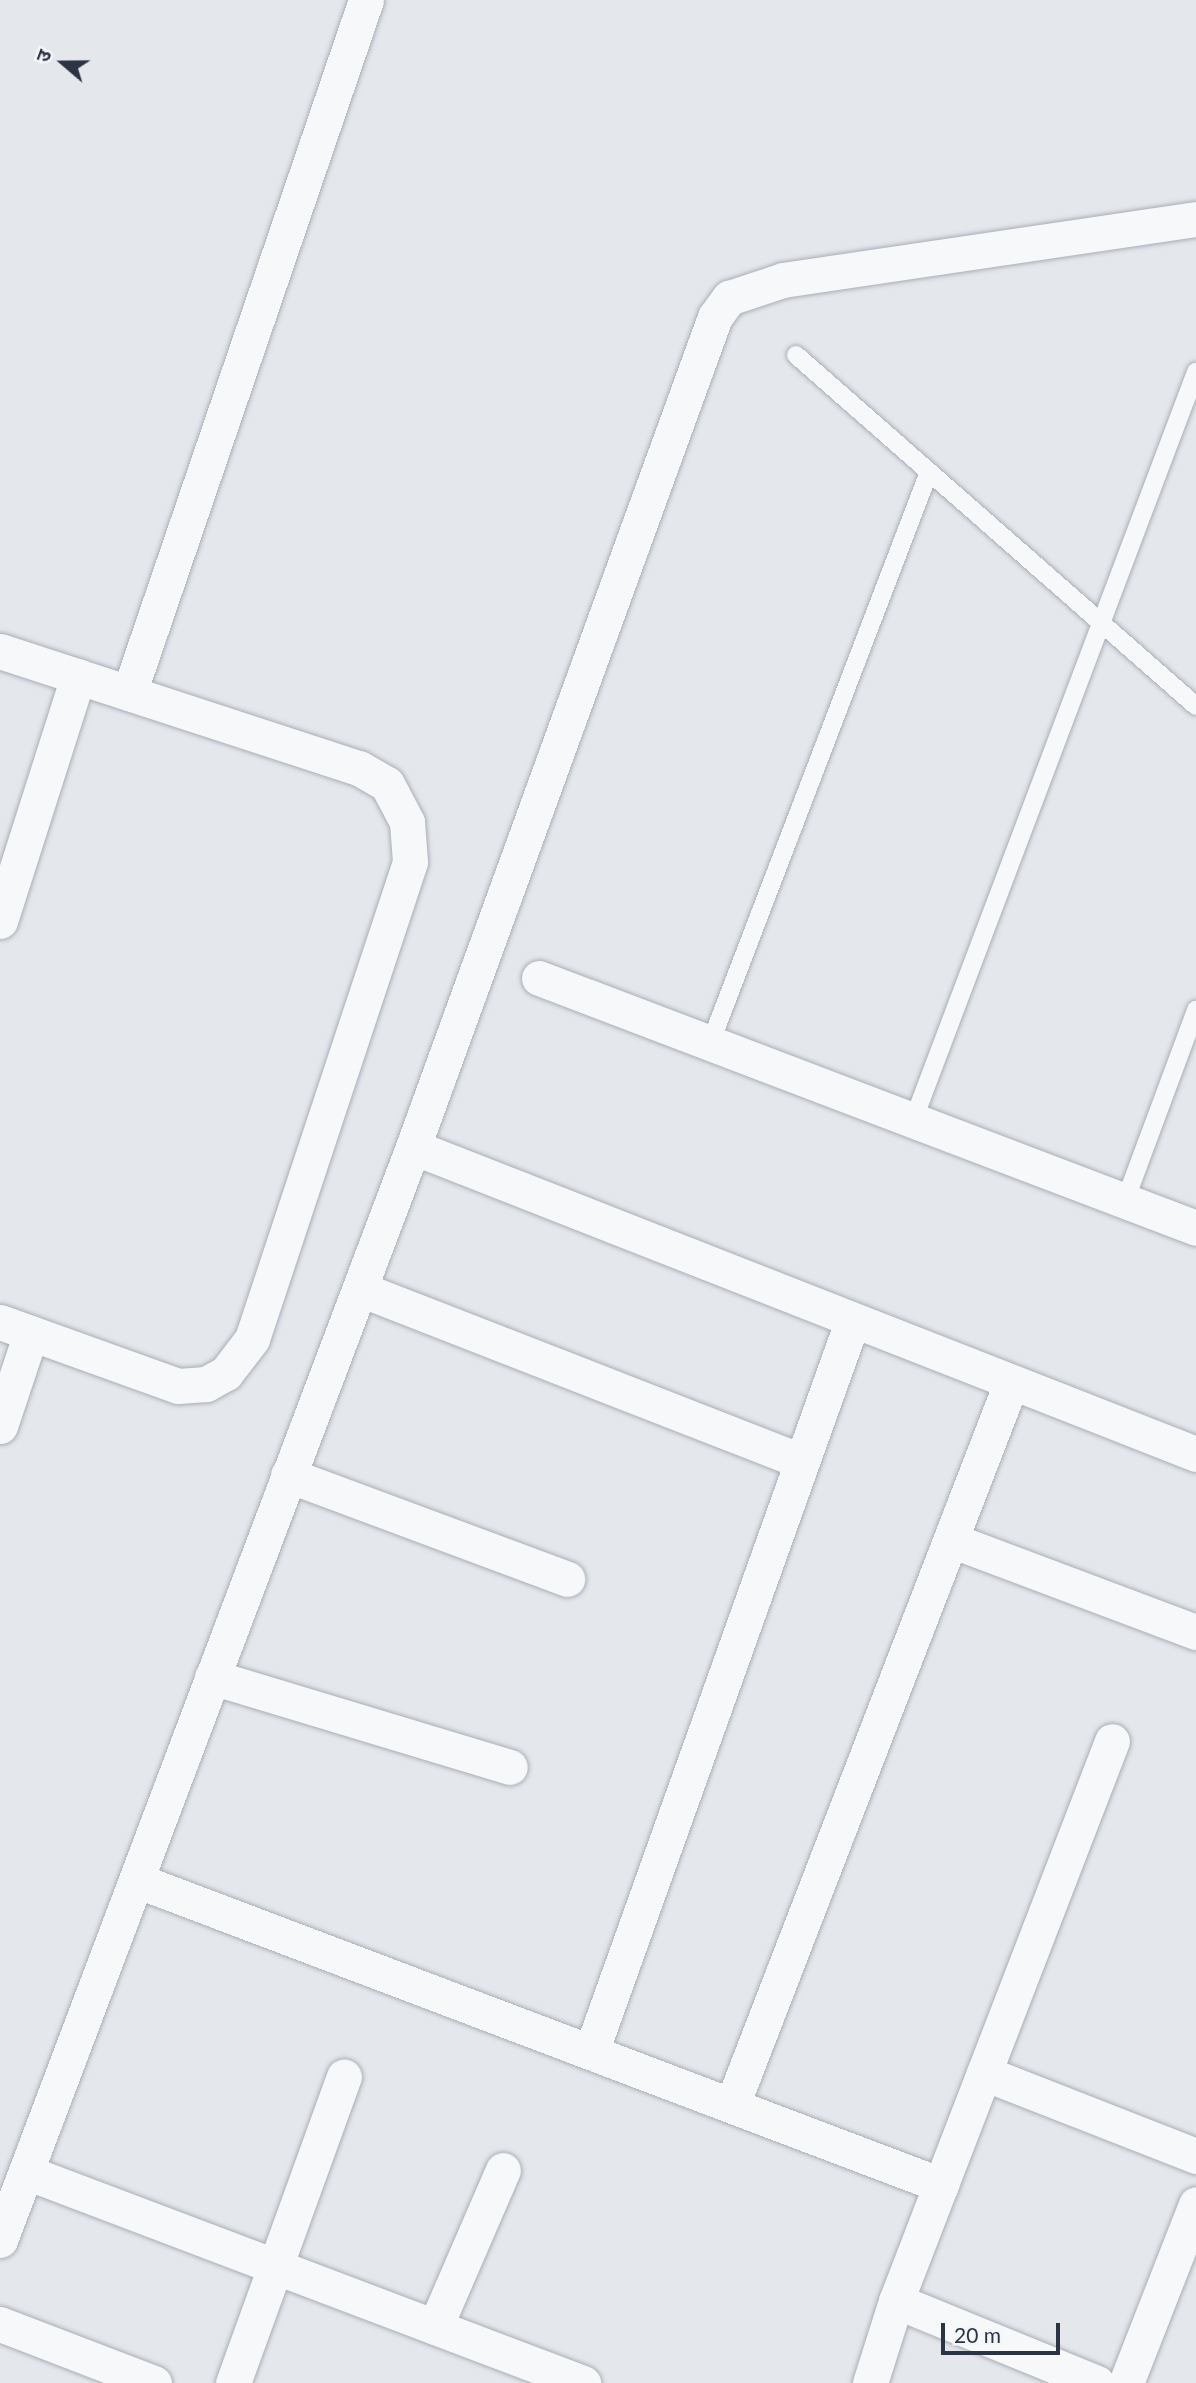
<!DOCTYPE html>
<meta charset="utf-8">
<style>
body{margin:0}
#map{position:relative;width:1196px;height:2383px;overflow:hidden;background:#e4e7ec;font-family:Lato,"Noto Sans Devanagari",sans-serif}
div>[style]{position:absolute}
.roads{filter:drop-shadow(0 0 2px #a9aeb7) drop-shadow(0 0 2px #a9aeb7)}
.service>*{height:18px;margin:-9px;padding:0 9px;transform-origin:9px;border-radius:9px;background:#f7f8fa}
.minor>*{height:35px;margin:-17.5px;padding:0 17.5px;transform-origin:17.5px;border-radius:17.5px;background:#f7f8fa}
span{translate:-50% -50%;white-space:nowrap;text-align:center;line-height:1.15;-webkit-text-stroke:7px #f4f6f9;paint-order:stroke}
.north{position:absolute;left:28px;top:28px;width:70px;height:70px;-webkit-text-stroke:5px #f4f6f9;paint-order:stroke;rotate:290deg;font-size:19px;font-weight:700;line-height:28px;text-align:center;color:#2b3445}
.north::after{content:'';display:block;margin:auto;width:24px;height:32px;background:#2b3445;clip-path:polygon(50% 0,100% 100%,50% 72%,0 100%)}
.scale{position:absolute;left:941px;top:2323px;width:119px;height:32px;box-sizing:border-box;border:4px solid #2b3445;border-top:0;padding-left:9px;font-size:21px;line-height:24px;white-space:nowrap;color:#2b3445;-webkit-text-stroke:5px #f4f6f9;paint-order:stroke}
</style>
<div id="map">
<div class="roads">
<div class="service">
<div style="left:796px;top:355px;width:532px;rotate:41.27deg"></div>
<div style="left:710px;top:1044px;width:612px;rotate:-69.05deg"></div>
<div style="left:913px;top:1121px;width:801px;rotate:-69.3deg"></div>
<div style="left:1125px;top:1201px;width:204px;rotate:-69.6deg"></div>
</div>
<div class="minor">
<div style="left:0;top:651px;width:378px;rotate:18.1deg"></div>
<div style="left:359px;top:768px;width:32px;rotate:30deg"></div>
<div style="left:387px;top:784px;width:43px;rotate:62.2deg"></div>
<div style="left:407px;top:822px;width:40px;rotate:85.7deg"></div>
<div style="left:410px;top:862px;width:502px;rotate:108.33deg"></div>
<div style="left:252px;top:1339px;width:43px;rotate:127.4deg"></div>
<div style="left:226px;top:1373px;width:23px;rotate:151deg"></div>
<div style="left:206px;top:1384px;width:28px;rotate:176deg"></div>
<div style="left:178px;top:1386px;width:189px;rotate:-160.2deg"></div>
<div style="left:129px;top:693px;width:732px;rotate:-71.12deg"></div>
<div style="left:0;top:921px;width:257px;rotate:-72.3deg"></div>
<div style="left:539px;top:978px;width:703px;rotate:20.83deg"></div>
<div style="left:413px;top:1147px;width:841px;rotate:21.41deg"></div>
<div style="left:360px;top:1289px;width:474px;rotate:21.3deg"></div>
<div style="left:0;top:1426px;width:98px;rotate:-71.6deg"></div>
<div style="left:288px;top:1475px;width:298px;rotate:20.4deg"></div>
<div style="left:951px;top:1540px;width:262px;rotate:20.6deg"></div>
<div style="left:212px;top:1677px;width:311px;rotate:16.8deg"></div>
<div style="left:136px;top:1880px;width:861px;rotate:20.75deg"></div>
<div style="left:591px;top:2052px;width:775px;rotate:-70.33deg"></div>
<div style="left:984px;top:2073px;width:228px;rotate:21.4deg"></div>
<div style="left:732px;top:2105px;width:774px;rotate:-68.87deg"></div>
<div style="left:26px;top:2172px;width:596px;rotate:20.75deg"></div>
<div style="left:0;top:2240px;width:1168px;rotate:-69.3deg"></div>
<div style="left:413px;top:1147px;width:883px;rotate:-70.01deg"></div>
<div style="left:715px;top:317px;width:24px;rotate:-54deg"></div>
<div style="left:729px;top:298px;width:57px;rotate:-18.4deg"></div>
<div style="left:783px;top:280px;width:417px;rotate:-8.4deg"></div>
<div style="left:896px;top:2301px;width:217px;rotate:22.2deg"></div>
<div style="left:0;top:2324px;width:165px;rotate:21deg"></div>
<div style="left:435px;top:2327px;width:171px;rotate:-66.6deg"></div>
<div style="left:233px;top:2383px;width:326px;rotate:-70.1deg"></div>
<div style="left:870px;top:2383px;width:86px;rotate:-72.4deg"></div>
<div style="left:896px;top:2301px;width:600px;rotate:-68.91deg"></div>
<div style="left:1126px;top:2383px;width:192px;rotate:-68.6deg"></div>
</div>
</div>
<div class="north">उ</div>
<div class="scale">20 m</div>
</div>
